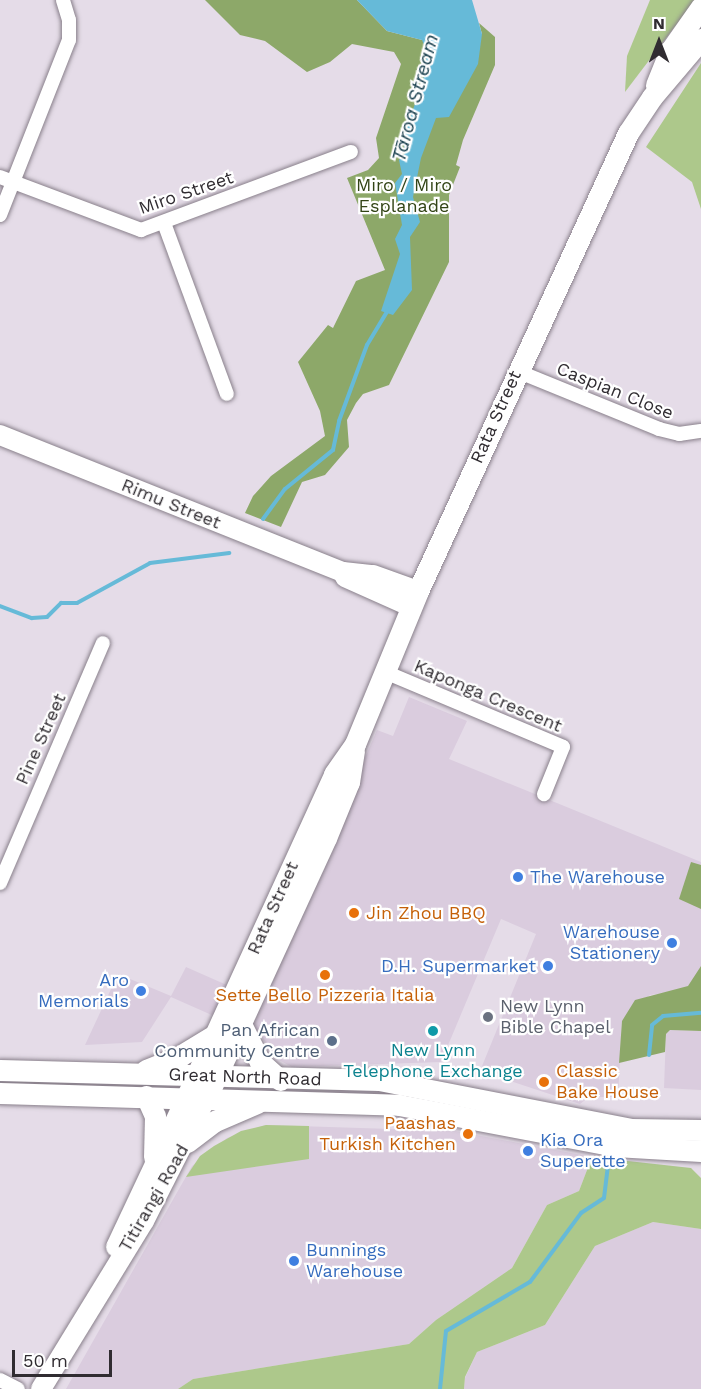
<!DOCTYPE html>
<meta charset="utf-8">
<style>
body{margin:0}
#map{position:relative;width:701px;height:1389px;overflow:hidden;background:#e5dce8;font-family:"Work Sans",sans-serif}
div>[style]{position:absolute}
.built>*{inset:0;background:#daccde}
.green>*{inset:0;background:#adc88b}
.forest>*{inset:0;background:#8da869}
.water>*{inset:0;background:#66bad8}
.stream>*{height:4px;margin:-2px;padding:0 2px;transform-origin:2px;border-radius:2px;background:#66bad8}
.roads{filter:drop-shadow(0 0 2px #89808b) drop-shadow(0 0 2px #89808b)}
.street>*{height:14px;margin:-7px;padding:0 7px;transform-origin:7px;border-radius:7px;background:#fff}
.secondary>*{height:20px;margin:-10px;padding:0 10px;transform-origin:10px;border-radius:10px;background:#fff}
.primary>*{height:21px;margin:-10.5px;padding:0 10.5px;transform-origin:10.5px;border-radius:10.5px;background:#fff}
.dots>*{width:16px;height:16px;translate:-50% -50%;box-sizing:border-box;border:3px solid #fff;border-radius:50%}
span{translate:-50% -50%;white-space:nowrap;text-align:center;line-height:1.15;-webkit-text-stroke:4.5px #fff;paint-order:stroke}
.park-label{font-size:18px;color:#324416}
.street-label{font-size:18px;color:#302c31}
.shop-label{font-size:18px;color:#366cbe}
.left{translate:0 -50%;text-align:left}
.right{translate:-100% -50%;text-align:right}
.food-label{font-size:18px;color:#c56008}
.worship-label{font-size:18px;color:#5b616d}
.service-label{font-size:18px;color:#4e5e75}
.culture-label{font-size:18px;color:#0d838f}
.water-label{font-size:20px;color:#1e4452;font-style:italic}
.north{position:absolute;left:629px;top:12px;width:60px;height:60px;-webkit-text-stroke:4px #fff;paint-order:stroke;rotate:0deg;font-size:16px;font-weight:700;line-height:24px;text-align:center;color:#302c31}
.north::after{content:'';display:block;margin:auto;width:21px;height:27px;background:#302c31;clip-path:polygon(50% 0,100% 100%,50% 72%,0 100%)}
.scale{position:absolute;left:12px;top:1350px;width:100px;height:27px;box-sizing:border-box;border:3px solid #302c31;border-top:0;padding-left:8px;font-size:18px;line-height:21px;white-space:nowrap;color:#302c31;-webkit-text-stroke:4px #fff;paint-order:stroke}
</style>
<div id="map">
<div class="built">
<div style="clip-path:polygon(409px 697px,467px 721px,449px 759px,701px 862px,701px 988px,650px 995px,622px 1021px,618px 1097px,589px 1097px,580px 1104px,480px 1071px,536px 934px,501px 919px,441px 1062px,292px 1067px,279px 1060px,251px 1024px,377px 730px,393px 736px)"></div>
<div style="clip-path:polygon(186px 967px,229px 986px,214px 1016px,171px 997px,142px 1042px,85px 1045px,118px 974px,171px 996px)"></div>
<div style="clip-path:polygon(670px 1030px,701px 1031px,701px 1090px,664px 1088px,666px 1034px)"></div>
<div style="clip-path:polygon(266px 1125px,455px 1131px,592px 1157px,579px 1191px,547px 1205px,512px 1268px,436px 1320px,409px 1344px,193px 1379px,178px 1389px,66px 1389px,192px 1166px,227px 1138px)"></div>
<div style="clip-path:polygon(653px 1222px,701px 1229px,701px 1389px,464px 1389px,465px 1378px,477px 1352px,545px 1325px,595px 1246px)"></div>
</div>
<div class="green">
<div style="clip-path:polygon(650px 0,695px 0,625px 92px,627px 56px)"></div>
<div style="clip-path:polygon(701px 63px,701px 209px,692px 182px,646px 147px)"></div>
<div style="clip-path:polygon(266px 1125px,309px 1126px,309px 1159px,186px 1177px,200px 1156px,214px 1146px,241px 1131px)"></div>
<div style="clip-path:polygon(592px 1157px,691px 1168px,701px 1178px,701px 1229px,653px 1222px,595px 1246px,545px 1325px,477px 1352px,465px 1377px,464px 1389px,178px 1389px,193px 1379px,409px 1344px,436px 1320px,512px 1268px,547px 1205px,579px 1191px)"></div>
</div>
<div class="forest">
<div style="clip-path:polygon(205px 0,357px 0,387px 31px,422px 40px,482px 34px,479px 23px,495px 37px,495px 65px,463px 140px,456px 165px,460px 167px,449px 195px,449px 262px,389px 385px,363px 394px,356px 403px,347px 420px,349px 447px,325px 475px,302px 482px,281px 527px,245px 513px,253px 496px,271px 476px,325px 436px,320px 411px,298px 362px,328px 325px,333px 328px,356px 281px,385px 270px,347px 178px,368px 170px,379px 158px,376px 138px,401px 64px,394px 52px,352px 44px,330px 62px,307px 72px,265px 41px,240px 35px)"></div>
<div style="clip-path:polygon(691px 862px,701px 865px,701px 909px,679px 899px)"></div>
<div style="clip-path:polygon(701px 966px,701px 1031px,670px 1030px,666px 1034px,665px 1052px,619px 1063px,622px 1021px,635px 1000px,688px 986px)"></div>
</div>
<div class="water">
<div style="clip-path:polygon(357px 0,472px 0,482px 34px,478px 64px,449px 117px,436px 118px,421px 158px,413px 197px,420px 222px,410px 237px,412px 290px,393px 315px,381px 311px,400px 254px,395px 239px,402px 225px,395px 183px,402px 174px,399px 160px,405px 153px,403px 137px,423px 82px,427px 52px,422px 40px,387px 31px)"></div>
</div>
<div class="stream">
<div style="left:263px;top:519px;width:37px;rotate:-54deg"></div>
<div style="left:285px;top:489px;width:62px;rotate:-39.1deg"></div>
<div style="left:333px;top:450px;width:30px;rotate:-78deg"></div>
<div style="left:339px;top:421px;width:81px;rotate:-69.8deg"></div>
<div style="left:367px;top:345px;width:41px;rotate:-59deg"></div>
<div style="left:0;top:606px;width:34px;rotate:21deg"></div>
<div style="left:32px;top:618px;width:15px;rotate:-4deg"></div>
<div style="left:47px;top:617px;width:20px;rotate:-45deg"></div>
<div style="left:61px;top:603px;width:16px"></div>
<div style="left:77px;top:603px;width:83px;rotate:-28.7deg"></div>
<div style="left:150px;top:563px;width:80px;rotate:-7.2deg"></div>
<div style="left:649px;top:1055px;width:30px;rotate:-84deg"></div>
<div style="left:652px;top:1025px;width:14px;rotate:-39deg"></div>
<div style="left:663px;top:1016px;width:38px;rotate:-5deg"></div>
<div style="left:440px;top:1389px;width:58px;rotate:-84.1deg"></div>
<div style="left:446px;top:1331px;width:97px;rotate:-30.3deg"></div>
<div style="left:530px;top:1282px;width:86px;rotate:-53.5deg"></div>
<div style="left:581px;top:1213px;width:27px;rotate:-33deg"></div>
<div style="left:604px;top:1198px;width:31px;rotate:-83deg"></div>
</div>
<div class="roads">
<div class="street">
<div style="left:0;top:177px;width:151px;rotate:20.6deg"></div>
<div style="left:141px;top:230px;width:224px;rotate:-20.4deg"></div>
<div style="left:0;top:215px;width:188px;rotate:-68.5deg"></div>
<div style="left:69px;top:40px;width:20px;rotate:-90deg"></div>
<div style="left:69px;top:20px;width:21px;rotate:-107deg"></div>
<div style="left:164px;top:223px;width:182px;rotate:69.8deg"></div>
<div style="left:517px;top:371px;width:153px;rotate:22.2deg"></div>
<div style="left:659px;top:429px;width:21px;rotate:14deg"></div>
<div style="left:679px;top:434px;width:22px;rotate:-8deg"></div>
<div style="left:385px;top:672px;width:193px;rotate:22.8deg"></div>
<div style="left:563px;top:747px;width:51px;rotate:112deg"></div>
<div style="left:0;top:883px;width:261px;rotate:-66.8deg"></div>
<div style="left:0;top:1380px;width:20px;rotate:27deg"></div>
</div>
<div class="secondary">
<div style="left:0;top:435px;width:369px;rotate:21.8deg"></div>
<div style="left:343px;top:572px;width:30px;rotate:6deg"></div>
<div style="left:373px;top:575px;width:48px;rotate:19.6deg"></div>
<div style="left:345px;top:577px;width:73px;rotate:24.1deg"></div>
<div style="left:116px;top:1247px;width:165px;rotate:-64.8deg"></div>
<div style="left:41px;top:1389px;width:197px;rotate:-58.5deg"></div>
<div style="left:144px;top:1221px;width:138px;rotate:-63.2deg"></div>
</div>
<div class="primary">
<div style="left:656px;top:85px;width:37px;rotate:-68deg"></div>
<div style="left:670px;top:51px;width:54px;rotate:-54.8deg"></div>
<div style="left:242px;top:1026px;width:40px;rotate:63.4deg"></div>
<div style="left:260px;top:1062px;width:27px;rotate:42deg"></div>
<div style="left:0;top:1070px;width:379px;rotate:1.5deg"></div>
<div style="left:379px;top:1080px;width:256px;rotate:11deg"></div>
<div style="left:630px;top:1129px;width:71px;rotate:0.8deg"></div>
<div style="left:146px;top:1070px;width:37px;rotate:-22deg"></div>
<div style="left:180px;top:1056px;width:42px;rotate:-31.4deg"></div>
<div style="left:211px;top:1088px;width:275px;rotate:-65.3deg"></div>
<div style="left:326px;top:838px;width:61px;rotate:-67.7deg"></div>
<div style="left:349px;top:782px;width:32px;rotate:-81deg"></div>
<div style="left:0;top:1093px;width:399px;rotate:1.7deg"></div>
<div style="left:399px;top:1105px;width:220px;rotate:10.7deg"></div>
<div style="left:615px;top:1146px;width:86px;rotate:3.3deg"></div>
<div style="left:146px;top:1096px;width:22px;rotate:66deg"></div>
<div style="left:155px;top:1116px;width:41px;rotate:91.4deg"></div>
<div style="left:186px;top:1098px;width:356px;rotate:-65.4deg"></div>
<div style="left:334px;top:774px;width:37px;rotate:-55deg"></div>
<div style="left:355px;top:744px;width:165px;rotate:-67.6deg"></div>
<div style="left:418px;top:591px;width:504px;rotate:-65.37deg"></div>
<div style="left:628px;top:133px;width:43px;rotate:-56.3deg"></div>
<div style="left:652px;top:97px;width:76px;rotate:-49.8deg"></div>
<div style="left:187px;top:1142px;width:35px;rotate:-37deg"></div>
<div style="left:215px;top:1121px;width:46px;rotate:-23.2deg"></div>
</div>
</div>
<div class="dots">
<div style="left:518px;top:877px;background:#3f7fe0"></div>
<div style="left:354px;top:913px;background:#e8710a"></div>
<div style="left:672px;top:943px;background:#3f7fe0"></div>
<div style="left:548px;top:966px;background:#3f7fe0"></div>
<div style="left:325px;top:975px;background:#e8710a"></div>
<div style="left:141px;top:991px;background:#3f7fe0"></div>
<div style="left:488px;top:1017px;background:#6b7280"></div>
<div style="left:433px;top:1031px;background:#0f9aa8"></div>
<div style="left:332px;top:1041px;background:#5c6f8a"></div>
<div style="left:544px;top:1082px;background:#e8710a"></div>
<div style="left:468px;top:1134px;background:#e8710a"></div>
<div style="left:528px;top:1151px;background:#3f7fe0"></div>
<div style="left:294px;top:1261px;background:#3f7fe0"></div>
</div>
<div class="park-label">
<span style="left:404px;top:196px">Miro / Miro<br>Esplanade</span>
</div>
<div class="street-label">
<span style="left:186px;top:193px;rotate:-19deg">Miro Street</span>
<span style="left:615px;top:391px;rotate:22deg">Caspian Close</span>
<span style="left:496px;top:417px;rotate:-66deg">Rata Street</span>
<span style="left:171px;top:504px;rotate:22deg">Rimu Street</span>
<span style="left:488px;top:696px;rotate:23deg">Kaponga Crescent</span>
<span style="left:41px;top:739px;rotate:-66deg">Pine Street</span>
<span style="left:273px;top:908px;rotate:-66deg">Rata Street</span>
<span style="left:245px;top:1077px;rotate:2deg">Great North Road</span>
<span style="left:154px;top:1198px;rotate:-60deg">Titirangi Road</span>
</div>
<div class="shop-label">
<span class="left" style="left:530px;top:877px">The Warehouse</span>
<span class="right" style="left:660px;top:943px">Warehouse<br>Stationery</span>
<span class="right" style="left:536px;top:966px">D.H. Supermarket</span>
<span class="right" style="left:129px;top:991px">Aro<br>Memorials</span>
<span class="left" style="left:540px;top:1151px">Kia Ora<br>Superette</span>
<span class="left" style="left:306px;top:1261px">Bunnings<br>Warehouse</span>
</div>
<div class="food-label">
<span class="left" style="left:366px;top:913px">Jin Zhou BBQ</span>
<span style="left:325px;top:995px">Sette Bello Pizzeria Italia</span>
<span class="left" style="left:556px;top:1082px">Classic<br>Bake House</span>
<span class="right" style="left:456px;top:1134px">Paashas<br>Turkish Kitchen</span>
</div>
<div class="worship-label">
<span class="left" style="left:500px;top:1017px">New Lynn<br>Bible Chapel</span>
</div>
<div class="service-label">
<span class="right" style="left:320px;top:1041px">Pan African<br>Community Centre</span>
</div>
<div class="culture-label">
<span style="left:433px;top:1061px">New Lynn<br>Telephone Exchange</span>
</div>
<div class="water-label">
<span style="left:415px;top:98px;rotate:-75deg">Tāroa Stream</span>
</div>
<div class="north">N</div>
<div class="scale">50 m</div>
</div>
